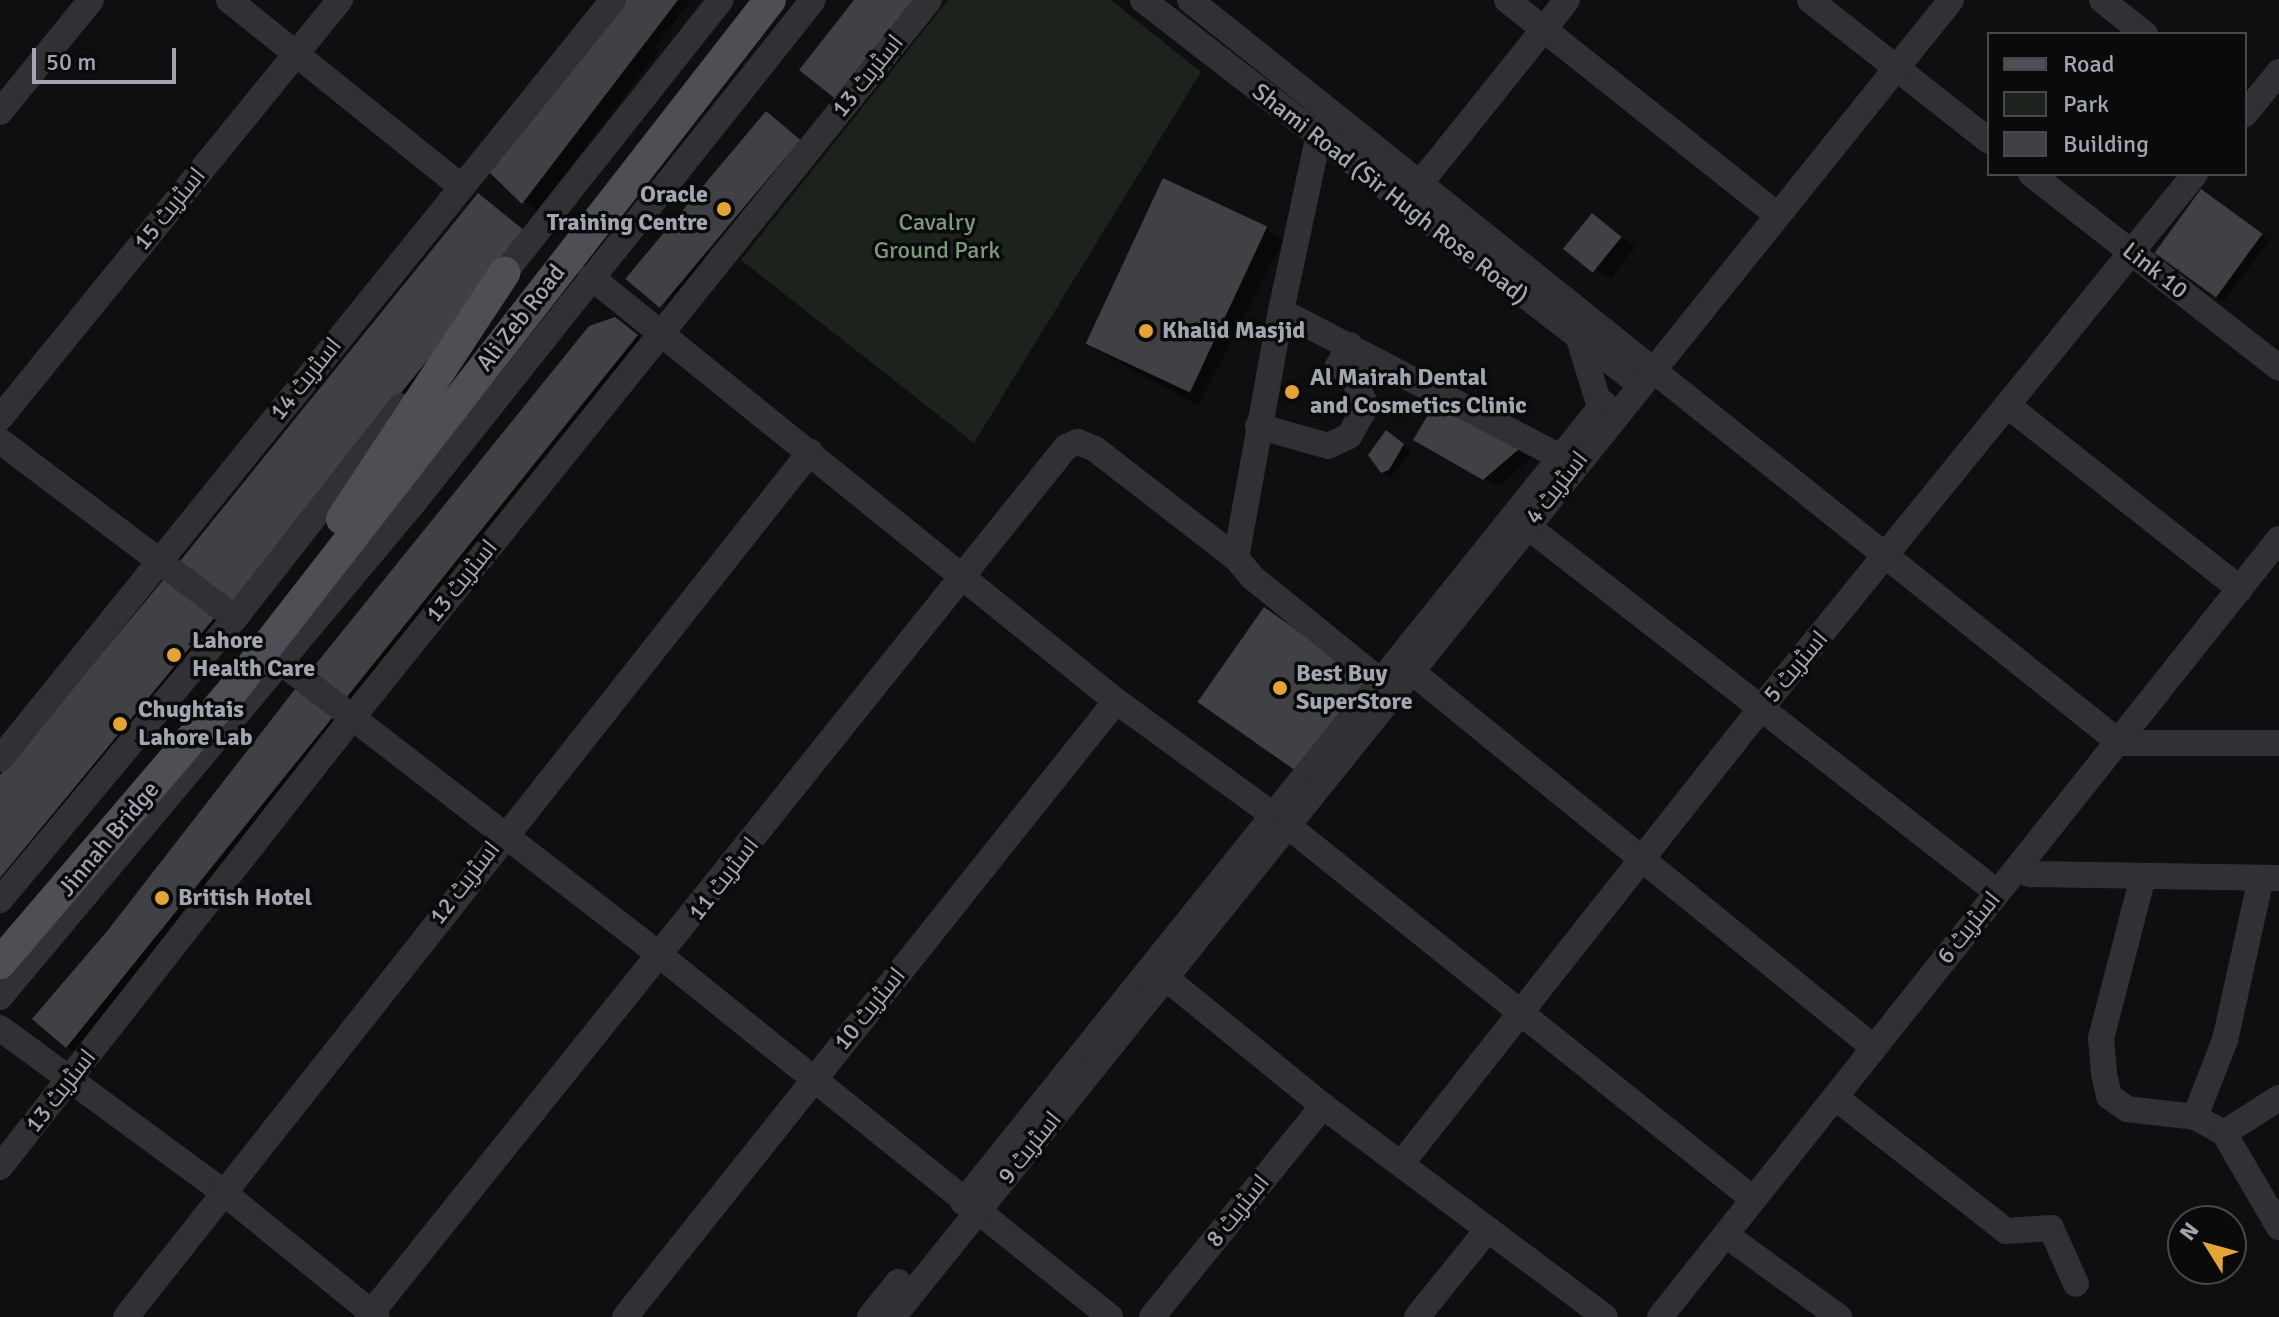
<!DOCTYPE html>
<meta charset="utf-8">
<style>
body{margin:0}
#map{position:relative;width:2279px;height:1317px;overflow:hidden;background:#0f0f11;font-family:Signika,Cairo,sans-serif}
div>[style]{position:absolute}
.green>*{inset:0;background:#1c231d}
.shadow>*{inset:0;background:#0007;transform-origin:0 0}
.building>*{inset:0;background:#404145;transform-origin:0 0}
.minor>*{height:26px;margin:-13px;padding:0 13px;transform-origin:13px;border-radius:13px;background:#313135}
.major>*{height:32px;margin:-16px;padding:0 16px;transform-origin:16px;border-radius:16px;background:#4d4f54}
.dots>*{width:22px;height:22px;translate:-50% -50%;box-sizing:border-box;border:4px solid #0a0a0b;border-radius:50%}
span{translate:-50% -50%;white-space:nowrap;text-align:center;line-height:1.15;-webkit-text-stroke:7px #0a0a0b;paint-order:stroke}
.street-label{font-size:24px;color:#a1a6b0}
.poi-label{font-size:24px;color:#a1a6b0;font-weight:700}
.right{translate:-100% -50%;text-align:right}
.left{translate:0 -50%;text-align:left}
.park-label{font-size:24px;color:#799a7b}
.legend{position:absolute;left:1987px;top:32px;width:260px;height:144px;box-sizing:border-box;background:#0a0a0b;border:2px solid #46484d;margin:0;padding:10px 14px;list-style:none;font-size:24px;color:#a1a6b0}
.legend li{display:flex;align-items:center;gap:16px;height:40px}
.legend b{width:40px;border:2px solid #46484d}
.north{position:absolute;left:2167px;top:1205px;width:80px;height:80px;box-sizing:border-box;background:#0a0a0b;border:2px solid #46484d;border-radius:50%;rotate:307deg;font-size:22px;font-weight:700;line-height:32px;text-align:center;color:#a1a6b0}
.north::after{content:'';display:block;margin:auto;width:28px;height:36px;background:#e3a434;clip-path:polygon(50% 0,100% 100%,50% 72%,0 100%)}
.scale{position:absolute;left:32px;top:48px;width:144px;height:36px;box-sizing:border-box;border:4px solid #a1a6b0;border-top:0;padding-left:10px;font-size:24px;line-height:28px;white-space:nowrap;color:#a1a6b0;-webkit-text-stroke:6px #0a0a0b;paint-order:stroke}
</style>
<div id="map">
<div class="green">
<div style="clip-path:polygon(948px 0,1111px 0,1201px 72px,974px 443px,741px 260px)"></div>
</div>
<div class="shadow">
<div style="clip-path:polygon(621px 0,691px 0,655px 47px,659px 51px,537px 210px,524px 202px)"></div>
<div style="clip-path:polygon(767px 114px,808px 146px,711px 246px,673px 312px,664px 307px)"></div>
<div style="clip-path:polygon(478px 196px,542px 244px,460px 326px,243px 608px,229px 600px)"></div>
<div style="clip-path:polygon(2210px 196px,2269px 241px,2224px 301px,2215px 296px)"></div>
<div style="left:1592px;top:216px;width:52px;height:41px;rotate:35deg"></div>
<div style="clip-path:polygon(1266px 229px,1284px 240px,1198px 405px,1093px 348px)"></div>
<div style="clip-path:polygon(614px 319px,651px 345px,361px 705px,347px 697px,314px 670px)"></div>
<div style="clip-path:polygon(1438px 403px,1531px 458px,1499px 486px,1416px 440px)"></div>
<div style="clip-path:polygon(1395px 438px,1412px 451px,1391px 477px,1382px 472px)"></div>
<div style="clip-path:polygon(171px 574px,233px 620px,0 900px,0 778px)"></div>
<div style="clip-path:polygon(299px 687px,348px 722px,81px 1055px,67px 1047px,156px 873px)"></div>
</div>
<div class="building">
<div style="clip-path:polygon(619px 0,678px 0,522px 204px,486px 169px)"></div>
<div style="clip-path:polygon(854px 0,915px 0,837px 100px,799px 70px)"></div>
<div style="left:766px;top:111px;width:45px;height:219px;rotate:40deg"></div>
<div style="left:1163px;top:178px;width:115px;height:183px;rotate:25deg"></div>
<div style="left:2201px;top:189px;width:76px;height:79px;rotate:36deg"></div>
<div style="left:478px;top:193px;width:66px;height:476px;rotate:39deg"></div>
<div style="left:1592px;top:213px;width:38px;height:46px;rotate:39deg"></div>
<div style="clip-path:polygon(615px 317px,638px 335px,346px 698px,311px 670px,589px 326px)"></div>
<div style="clip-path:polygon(1437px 400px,1519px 449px,1483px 480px,1413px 440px)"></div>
<div style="clip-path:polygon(1386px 430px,1404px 444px,1389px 470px,1381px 473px,1368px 455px)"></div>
<div style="clip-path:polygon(170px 572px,220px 611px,0 878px,0 775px)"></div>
<div style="left:1264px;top:607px;width:129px;height:116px;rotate:35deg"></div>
<div style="clip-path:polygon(299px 684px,336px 713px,66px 1048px,32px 1019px,108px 930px)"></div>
</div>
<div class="minor">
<div style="left:229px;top:0;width:297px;rotate:38.8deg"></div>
<div style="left:1143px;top:0;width:624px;rotate:37.71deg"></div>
<div style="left:1190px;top:0;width:1190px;rotate:38.62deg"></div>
<div style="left:2120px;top:743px;width:159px"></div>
<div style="left:1507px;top:0;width:345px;rotate:38.5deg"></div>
<div style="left:1810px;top:0;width:228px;rotate:38.2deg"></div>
<div style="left:2102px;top:0;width:55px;rotate:38.3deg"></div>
<div style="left:0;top:112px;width:144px;rotate:-50.9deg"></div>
<div style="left:2245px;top:114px;width:54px;rotate:-51deg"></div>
<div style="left:2031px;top:174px;width:315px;rotate:38deg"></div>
<div style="left:1418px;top:186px;width:238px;rotate:-51.3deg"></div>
<div style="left:591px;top:277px;width:675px;rotate:38.93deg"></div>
<div style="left:1116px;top:701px;width:213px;rotate:36deg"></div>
<div style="left:1288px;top:826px;width:596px;rotate:38.73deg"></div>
<div style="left:494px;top:286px;width:365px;rotate:-51.6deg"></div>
<div style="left:1281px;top:311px;width:313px;rotate:27.6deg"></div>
<div style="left:1579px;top:339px;width:71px;rotate:72.8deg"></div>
<div style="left:2007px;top:405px;width:297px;rotate:38.3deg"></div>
<div style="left:0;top:418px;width:539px;rotate:-50.88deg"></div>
<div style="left:1258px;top:426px;width:73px;rotate:15.9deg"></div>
<div style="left:1328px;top:446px;width:23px;rotate:-25deg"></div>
<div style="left:1349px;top:436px;width:34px;rotate:-60deg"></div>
<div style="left:1366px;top:406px;width:35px;rotate:-114deg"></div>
<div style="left:1352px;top:374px;width:16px;rotate:-150deg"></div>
<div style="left:1338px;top:366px;width:24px;rotate:-60deg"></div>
<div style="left:0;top:441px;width:294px;rotate:37deg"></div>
<div style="left:1527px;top:526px;width:596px;rotate:37.91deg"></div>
<div style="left:1236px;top:558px;width:251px;rotate:-79.7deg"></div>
<div style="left:1281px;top:311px;width:177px;rotate:-77.9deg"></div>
<div style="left:1318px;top:138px;width:13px;rotate:-51deg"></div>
<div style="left:282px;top:663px;width:480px;rotate:37.7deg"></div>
<div style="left:662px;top:957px;width:575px;rotate:38.78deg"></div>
<div style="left:1411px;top:671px;width:596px;rotate:39.14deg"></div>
<div style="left:0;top:759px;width:976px;rotate:-51.07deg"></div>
<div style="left:2019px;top:868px;width:13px;rotate:29deg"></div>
<div style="left:2030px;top:874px;width:248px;rotate:0.9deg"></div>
<div style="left:2143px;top:877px;width:166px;rotate:104.6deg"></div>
<div style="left:2101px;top:1038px;width:36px;rotate:85deg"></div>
<div style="left:2104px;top:1074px;width:23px;rotate:77deg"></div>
<div style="left:2109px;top:1096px;width:22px;rotate:36deg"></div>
<div style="left:2127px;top:1109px;width:68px;rotate:6.7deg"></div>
<div style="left:2261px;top:878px;width:166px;rotate:102.5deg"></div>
<div style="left:2225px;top:1040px;width:83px;rotate:111.3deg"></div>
<div style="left:2195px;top:1117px;width:33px;rotate:29deg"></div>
<div style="left:2224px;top:1133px;width:109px;rotate:59.7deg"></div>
<div style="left:0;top:900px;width:367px;rotate:-50.2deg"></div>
<div style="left:235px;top:618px;width:269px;rotate:-51.9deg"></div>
<div style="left:1167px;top:979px;width:201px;rotate:39.1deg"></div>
<div style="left:1323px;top:1106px;width:352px;rotate:36.8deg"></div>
<div style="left:0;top:997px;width:640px;rotate:-50.07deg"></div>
<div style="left:411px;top:506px;width:646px;rotate:-51.53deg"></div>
<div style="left:0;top:1028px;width:277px;rotate:36.3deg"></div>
<div style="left:223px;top:1192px;width:198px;rotate:39.1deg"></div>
<div style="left:1836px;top:1098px;width:216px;rotate:38deg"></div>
<div style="left:2006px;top:1231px;width:45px;rotate:-3.8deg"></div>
<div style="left:2051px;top:1228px;width:61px;rotate:65.9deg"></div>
<div style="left:2224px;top:1133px;width:65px;rotate:-32.5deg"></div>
<div style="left:1401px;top:1164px;width:581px;rotate:-51.71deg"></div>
<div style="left:1761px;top:708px;width:688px;rotate:-50.9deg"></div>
<div style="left:0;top:1167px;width:571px;rotate:-51.9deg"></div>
<div style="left:352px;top:718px;width:921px;rotate:-51.21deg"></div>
<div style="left:963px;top:1202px;width:1024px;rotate:-51.26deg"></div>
<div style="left:1726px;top:1235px;width:140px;rotate:36deg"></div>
<div style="left:126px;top:1317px;width:1103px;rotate:-51.66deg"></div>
<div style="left:368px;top:1317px;width:1115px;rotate:-51.26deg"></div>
<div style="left:1066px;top:447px;width:13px;rotate:-23deg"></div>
<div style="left:1078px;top:442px;width:18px;rotate:22deg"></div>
<div style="left:1095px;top:449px;width:178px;rotate:37.7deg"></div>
<div style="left:1236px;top:558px;width:26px;rotate:50deg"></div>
<div style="left:1253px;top:578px;width:183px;rotate:39deg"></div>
<div style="left:625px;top:1317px;width:788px;rotate:-51.44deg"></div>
<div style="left:870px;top:1317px;width:45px;rotate:-51.3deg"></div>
<div style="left:893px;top:1317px;width:1689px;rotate:-51.22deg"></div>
<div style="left:1152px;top:1317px;width:272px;rotate:-51deg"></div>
<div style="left:1417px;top:1317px;width:113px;rotate:-51.1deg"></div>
<div style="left:1660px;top:1317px;width:994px;rotate:-51.49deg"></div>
</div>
<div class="major">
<div style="left:342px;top:519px;width:295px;rotate:-56.6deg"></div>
<div style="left:0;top:963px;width:359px;rotate:-49.5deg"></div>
<div style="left:233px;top:690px;width:874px;rotate:-52.11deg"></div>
</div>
<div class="dots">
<div style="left:724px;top:209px;background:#e3a434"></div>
<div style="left:1146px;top:331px;background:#e3a434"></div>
<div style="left:1292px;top:392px;background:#e3a434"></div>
<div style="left:174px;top:655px;background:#e3a434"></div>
<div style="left:1280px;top:688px;background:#e3a434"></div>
<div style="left:120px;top:724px;background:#e3a434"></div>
<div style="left:162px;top:898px;background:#e3a434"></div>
</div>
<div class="street-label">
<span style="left:868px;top:76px;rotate:-51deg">اسٹریٹ 13</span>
<span style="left:1390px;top:194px;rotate:38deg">Shami Road (Sir Hugh Rose Road)</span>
<span style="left:170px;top:209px;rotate:-51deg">اسٹریٹ 15</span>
<span style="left:2155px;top:271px;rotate:38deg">Link 10</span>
<span style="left:521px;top:318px;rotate:-52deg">Ali Zeb Road</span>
<span style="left:306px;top:379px;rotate:-51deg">اسٹریٹ 14</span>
<span style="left:1557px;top:488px;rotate:-52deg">اسٹریٹ 4</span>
<span style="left:462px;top:581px;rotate:-51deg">اسٹریٹ 13</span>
<span style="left:1796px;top:667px;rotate:-50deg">اسٹریٹ 5</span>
<span style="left:109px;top:839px;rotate:-50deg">Jinnah Bridge</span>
<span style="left:724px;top:879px;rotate:-52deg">اسٹریٹ 11</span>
<span style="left:465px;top:883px;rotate:-52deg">اسٹریٹ 12</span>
<span style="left:1969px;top:928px;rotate:-51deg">اسٹریٹ 6</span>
<span style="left:870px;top:1009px;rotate:-51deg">اسٹریٹ 10</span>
<span style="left:61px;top:1091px;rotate:-52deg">اسٹریٹ 13</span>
<span style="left:1030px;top:1148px;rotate:-51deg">اسٹریٹ 9</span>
<span style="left:1238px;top:1211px;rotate:-51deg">اسٹریٹ 8</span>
</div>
<div class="poi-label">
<span class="right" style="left:708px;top:209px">Oracle<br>Training Centre</span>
<span class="left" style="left:1162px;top:331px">Khalid Masjid</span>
<span class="left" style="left:1310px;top:392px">Al Mairah Dental<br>and Cosmetics Clinic</span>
<span class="left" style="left:192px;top:655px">Lahore<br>Health Care</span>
<span class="left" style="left:1296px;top:688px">Best Buy<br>SuperStore</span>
<span class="left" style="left:138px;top:724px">Chughtais<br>Lahore Lab</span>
<span class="left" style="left:178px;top:898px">British Hotel</span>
</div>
<div class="park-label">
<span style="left:937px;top:237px">Cavalry<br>Ground Park</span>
</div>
<ul class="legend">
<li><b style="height:10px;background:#4d4f54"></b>Road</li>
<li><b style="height:22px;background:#1c231d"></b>Park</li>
<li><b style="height:22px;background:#404145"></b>Building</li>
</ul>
<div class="north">N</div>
<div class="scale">50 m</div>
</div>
